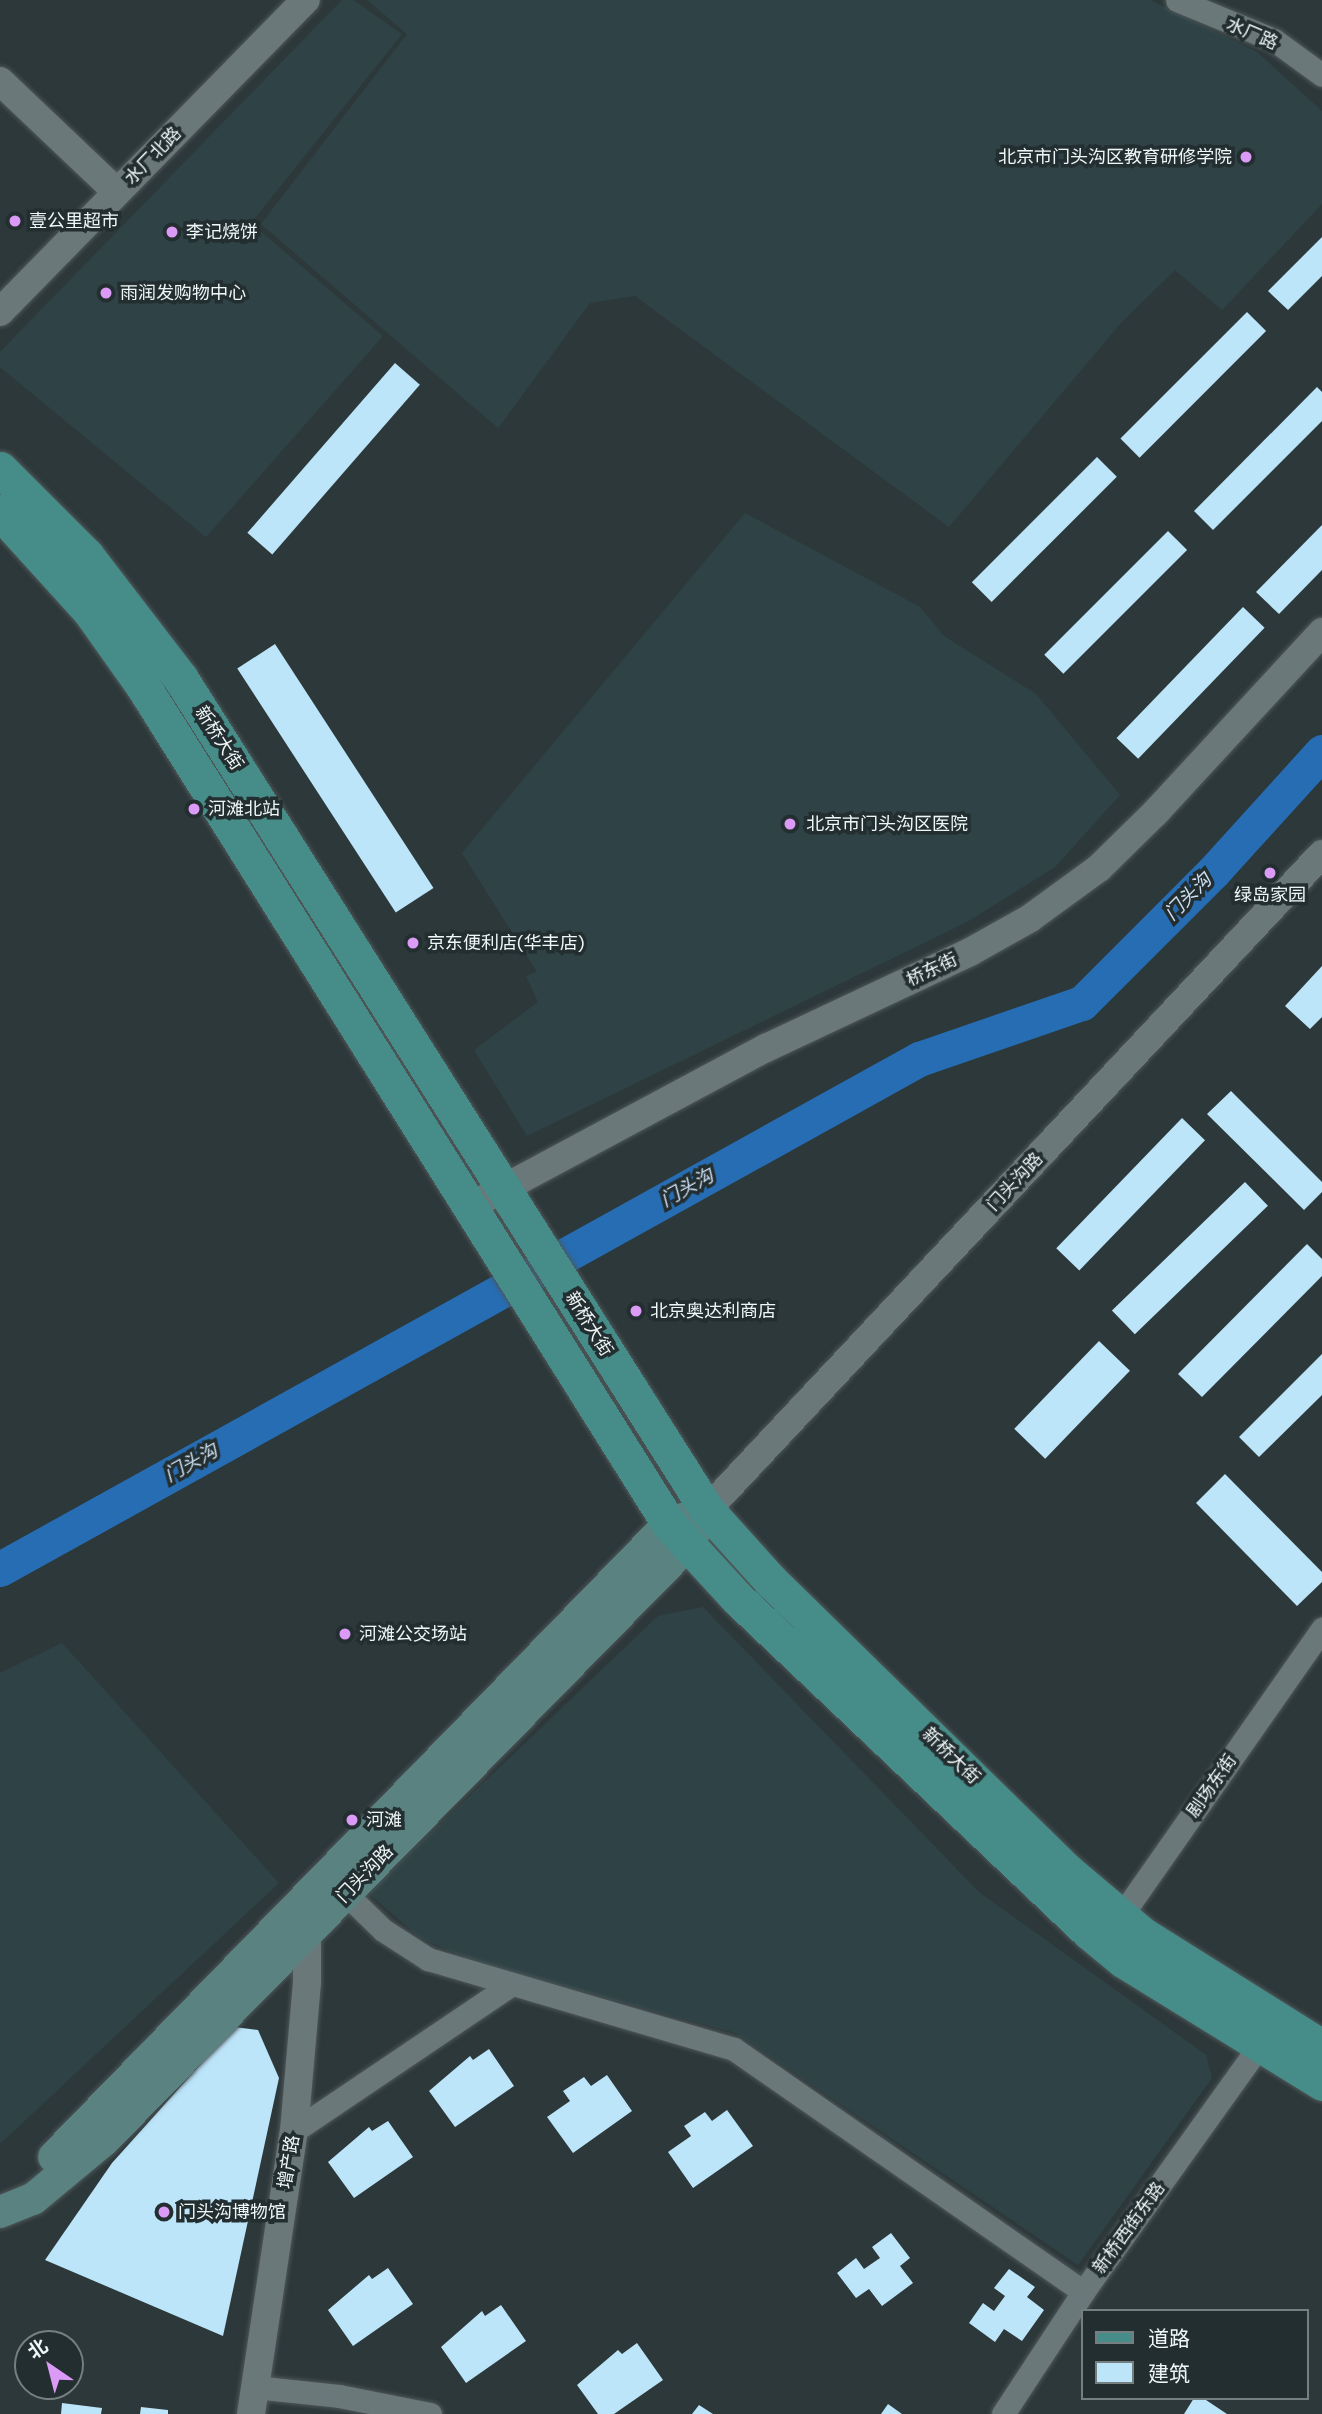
<!DOCTYPE html>
<meta charset="utf-8">
<style>
body{margin:0}
#map{position:relative;width:1322px;height:2414px;overflow:hidden;background:#2d383a;font-family:"DM Sans","Noto Sans SC",sans-serif}
div>[style]{position:absolute}
.built>*{inset:0;background:#2f4346}
.river>*{height:35px;margin:-17.5px;padding:0 17.5px;transform-origin:17.5px;border-radius:17.5px;background:#266db3}
.building>*{inset:0;background:#bce5fa;transform-origin:0 0}
.roads{filter:drop-shadow(0 0 2px #4e5759) drop-shadow(0 0 2px #4e5759)}
.minor>*{height:23px;margin:-11.5px;padding:0 11.5px;transform-origin:11.5px;border-radius:11.5px;background:#6b787a}
.tertiary>*{height:28px;margin:-14px;padding:0 14px;transform-origin:14px;border-radius:14px;background:#6b787a}
.secondary>*{height:32px;margin:-16px;padding:0 16px;transform-origin:16px;border-radius:16px;background:#598281}
.primary>*{height:35px;margin:-17.5px;padding:0 17.5px;transform-origin:17.5px;border-radius:17.5px;background:#468c88}
.dots>*{width:19px;height:19px;translate:-50% -50%;box-sizing:border-box;border:4px solid #232e30;border-radius:50%}
span{translate:-50% -50%;white-space:nowrap;text-align:center;line-height:1.15;-webkit-text-stroke:7px #232e30;paint-order:stroke}
.street-label{font-size:18px;color:#eff6f7}
.poi-label{font-size:18px;color:#eff6f7}
.right{translate:-100% -50%;text-align:right}
.left{translate:0 -50%;text-align:left}
.water-label{font-size:19px;color:#cfe0f3;font-style:italic}
.legend{position:absolute;left:1081px;top:2309px;width:228px;height:91px;box-sizing:border-box;background:#232e30;border:2px solid #757e80;margin:0;padding:9px 12px;list-style:none;font-size:21px;color:#eff6f7}
.legend li{display:flex;align-items:center;gap:14px;height:35px}
.legend b{width:35px;border:2px solid #757e80}
.north{position:absolute;left:14px;top:2330px;width:70px;height:70px;box-sizing:border-box;background:#232e30;border:2px solid #757e80;border-radius:50%;rotate:325deg;font-size:19px;font-weight:700;line-height:28px;text-align:center;color:#eff6f7}
.north::after{content:'';display:block;margin:auto;width:24px;height:32px;background:#db9af6;clip-path:polygon(50% 0,100% 100%,50% 72%,0 100%)}
</style>
<div id="map">
<div class="built">
<div style="clip-path:polygon(342px 0,353px 0,402px 34px,251px 223px,383px 336px,206px 537px,0 367px,0 352px)"></div>
<div style="clip-path:polygon(367px 0,1150px 0,1257px 52px,1322px 111px,1322px 204px,1222px 310px,1175px 270px,1120px 324px,949px 527px,635px 296px,590px 303px,498px 428px,261px 224px,407px 34px)"></div>
<div style="clip-path:polygon(745px 513px,920px 607px,944px 636px,1036px 694px,1120px 795px,1055px 867px,967px 922px,527px 1136px,474px 1050px,538px 1002px,526px 976px,537px 972px,462px 853px)"></div>
<div style="clip-path:polygon(703px 1607px,979px 1892px,1206px 2055px,1212px 2078px,1078px 2265px,736px 2033px,479px 1964px,419px 1937px,368px 1893px,658px 1616px)"></div>
<div style="clip-path:polygon(62px 1643px,279px 1883px,0 2144px,0 1673px)"></div>
</div>
<div class="river">
<div style="left:0;top:1569px;width:1051px;rotate:-29.03deg"></div>
<div style="left:919px;top:1059px;width:172px;rotate:-19deg"></div>
<div style="left:1082px;top:1003px;width:185px;rotate:-45deg"></div>
<div style="left:1213px;top:872px;width:162px;rotate:-47.8deg"></div>
</div>
<div class="building">
<div style="clip-path:polygon(1322px 237px,1322px 276px,1288px 310px,1268px 291px)"></div>
<div style="left:1247px;top:312px;width:27px;height:179px;rotate:45deg"></div>
<div style="left:395px;top:363px;width:33px;height:225px;rotate:41deg"></div>
<div style="clip-path:polygon(1317px 387px,1322px 392px,1322px 421px,1213px 530px,1194px 511px)"></div>
<div style="left:1097px;top:457px;width:28px;height:177px;rotate:45deg"></div>
<div style="clip-path:polygon(1322px 525px,1322px 570px,1279px 614px,1256px 592px)"></div>
<div style="left:1168px;top:531px;width:27px;height:175px;rotate:45deg"></div>
<div style="left:1243px;top:607px;width:30px;height:182px;rotate:44deg"></div>
<div style="left:275px;top:644px;width:291px;height:45px;rotate:57deg"></div>
<div style="clip-path:polygon(1322px 966px,1322px 1017px,1310px 1029px,1285px 1006px)"></div>
<div style="clip-path:polygon(1231px 1091px,1322px 1182px,1322px 1192px,1304px 1210px,1207px 1114px)"></div>
<div style="left:1182px;top:1118px;width:32px;height:181px;rotate:44deg"></div>
<div style="left:1245px;top:1182px;width:33px;height:185px;rotate:46deg"></div>
<div style="clip-path:polygon(1307px 1244px,1322px 1259px,1322px 1276px,1202px 1397px,1178px 1374px)"></div>
<div style="left:1099px;top:1341px;width:43px;height:122px;rotate:44deg"></div>
<div style="clip-path:polygon(1322px 1354px,1322px 1395px,1259px 1457px,1239px 1437px)"></div>
<div style="clip-path:polygon(1225px 1474px,1322px 1572px,1322px 1582px,1297px 1606px,1196px 1503px)"></div>
<div style="clip-path:polygon(234px 2027px,258px 2030px,279px 2078px,223px 2336px,45px 2260px,112px 2163px)"></div>
<div style="clip-path:polygon(489px 2049px,514px 2086px,455px 2127px,429px 2091px,470px 2056px,473px 2060px)"></div>
<div style="clip-path:polygon(607px 2075px,632px 2111px,573px 2153px,547px 2117px,570px 2101px,563px 2091px,584px 2077px,591px 2086px)"></div>
<div style="clip-path:polygon(727px 2110px,753px 2146px,693px 2188px,668px 2152px,691px 2136px,684px 2126px,705px 2112px,712px 2121px)"></div>
<div style="clip-path:polygon(388px 2121px,413px 2157px,354px 2198px,328px 2162px,369px 2127px,372px 2131px)"></div>
<div style="clip-path:polygon(891px 2233px,910px 2258px,900px 2266px,913px 2283px,882px 2306px,869px 2289px,856px 2298px,837px 2273px,856px 2258px,864px 2269px,880px 2258px,872px 2247px)"></div>
<div style="clip-path:polygon(388px 2268px,413px 2304px,353px 2346px,328px 2310px,369px 2275px,372px 2279px)"></div>
<div style="clip-path:polygon(1009px 2269px,1035px 2287px,1027px 2297px,1044px 2310px,1022px 2341px,1004px 2329px,995px 2342px,969px 2323px,983px 2303px,994px 2311px,1005px 2296px,994px 2288px)"></div>
<div style="clip-path:polygon(501px 2305px,526px 2341px,466px 2383px,441px 2347px,482px 2311px,485px 2316px)"></div>
<div style="clip-path:polygon(637px 2343px,663px 2380px,614px 2414px,598px 2414px,577px 2385px,618px 2350px,622px 2354px)"></div>
<div style="clip-path:polygon(1194px 2398px,1203px 2398px,1227px 2414px,1184px 2414px)"></div>
<div style="clip-path:polygon(62px 2403px,102px 2408px,101px 2414px,61px 2414px)"></div>
<div style="clip-path:polygon(888px 2404px,902px 2414px,881px 2414px)"></div>
<div style="clip-path:polygon(699px 2405px,713px 2414px,692px 2414px)"></div>
<div style="clip-path:polygon(141px 2407px,168px 2410px,168px 2414px,140px 2414px)"></div>
</div>
<div class="roads">
<div class="minor">
<div style="left:1177px;top:0;width:105px;rotate:22.4deg"></div>
<div style="left:1274px;top:40px;width:59px;rotate:36.1deg"></div>
<div style="left:345px;top:1893px;width:53px;rotate:44.2deg"></div>
<div style="left:383px;top:1930px;width:54px;rotate:32.8deg"></div>
<div style="left:428px;top:1959px;width:319px;rotate:16.4deg"></div>
<div style="left:734px;top:2049px;width:425px;rotate:34.8deg"></div>
<div style="left:1114px;top:1926px;width:363px;rotate:-55deg"></div>
<div style="left:294px;top:2131px;width:259px;rotate:-34deg"></div>
<div style="left:254px;top:2387px;width:85px;rotate:6deg"></div>
<div style="left:339px;top:2396px;width:93px;rotate:11.2deg"></div>
<div style="left:1003px;top:2414px;width:146px;rotate:-56.7deg"></div>
<div style="left:1083px;top:2292px;width:302px;rotate:-54.4deg"></div>
</div>
<div class="tertiary">
<div style="left:0;top:81px;width:161px;rotate:43.5deg"></div>
<div style="left:0;top:312px;width:437px;rotate:-45.6deg"></div>
<div style="left:469px;top:1207px;width:337px;rotate:-28.2deg"></div>
<div style="left:766px;top:1048px;width:225px;rotate:-25.2deg"></div>
<div style="left:970px;top:952px;width:68px;rotate:-29.2deg"></div>
<div style="left:1029px;top:919px;width:87px;rotate:-36.1deg"></div>
<div style="left:1099px;top:868px;width:80px;rotate:-44.5deg"></div>
<div style="left:1156px;top:812px;width:245px;rotate:-47.3deg"></div>
<div style="left:707px;top:1510px;width:899px;rotate:-46.85deg"></div>
<div style="left:251px;top:2414px;width:286px;rotate:-81.4deg"></div>
<div style="left:294px;top:2131px;width:149px;rotate:-85deg"></div>
<div style="left:307px;top:1983px;width:49px;rotate:-90deg"></div>
<div style="left:307px;top:1934px;width:17px;rotate:-140deg"></div>
</div>
<div class="secondary">
<div style="left:54px;top:2157px;width:883px;rotate:-45.83deg"></div>
<div style="left:669px;top:1524px;width:24px;rotate:-19deg"></div>
<div style="left:0;top:2212px;width:35px;rotate:-22deg"></div>
<div style="left:33px;top:2199px;width:92px;rotate:-39.7deg"></div>
<div style="left:104px;top:2140px;width:833px;rotate:-45.58deg"></div>
<div style="left:687px;top:1545px;width:24px;rotate:-60deg"></div>
</div>
<div class="primary">
<div style="left:0;top:469px;width:122px;rotate:45deg"></div>
<div style="left:86px;top:555px;width:156px;rotate:52.5deg"></div>
<div style="left:181px;top:679px;width:983px;rotate:57.67deg"></div>
<div style="left:707px;top:1510px;width:96px;rotate:48deg"></div>
<div style="left:771px;top:1581px;width:413px;rotate:44.4deg"></div>
<div style="left:1066px;top:1870px;width:99px;rotate:40.1deg"></div>
<div style="left:1142px;top:1934px;width:213px;rotate:32.1deg"></div>
<div style="left:0;top:512px;width:132px;rotate:47.8deg"></div>
<div style="left:89px;top:610px;width:93px;rotate:54.6deg"></div>
<div style="left:143px;top:686px;width:989px;rotate:57.88deg"></div>
<div style="left:669px;top:1524px;width:100px;rotate:47.4deg"></div>
<div style="left:737px;top:1598px;width:485px;rotate:43.5deg"></div>
<div style="left:1089px;top:1932px;width:44px;rotate:39.5deg"></div>
<div style="left:1123px;top:1960px;width:234px;rotate:31.7deg"></div>
</div>
</div>
<div class="dots">
<div style="left:1246px;top:157px;background:#db9af6"></div>
<div style="left:15px;top:221px;background:#db9af6"></div>
<div style="left:172px;top:232px;background:#db9af6"></div>
<div style="left:106px;top:293px;background:#db9af6"></div>
<div style="left:194px;top:809px;background:#db9af6"></div>
<div style="left:790px;top:824px;background:#db9af6"></div>
<div style="left:1270px;top:873px;background:#db9af6"></div>
<div style="left:413px;top:943px;background:#db9af6"></div>
<div style="left:636px;top:1311px;background:#db9af6"></div>
<div style="left:345px;top:1634px;background:#db9af6"></div>
<div style="left:352px;top:1820px;background:#db9af6"></div>
<div style="left:164px;top:2212px;background:#db9af6"></div>
</div>
<div class="street-label">
<span style="left:1252px;top:34px;rotate:23deg">水厂路</span>
<span style="left:153px;top:156px;rotate:-46deg">水厂北路</span>
<span style="left:219px;top:738px;rotate:57deg">新桥大街</span>
<span style="left:932px;top:970px;rotate:-25deg">桥东街</span>
<span style="left:1015px;top:1182px;rotate:-47deg">门头沟路</span>
<span style="left:589px;top:1324px;rotate:58deg">新桥大街</span>
<span style="left:951px;top:1756px;rotate:44deg">新桥大街</span>
<span style="left:1212px;top:1786px;rotate:-55deg">剧场东街</span>
<span style="left:365px;top:1874px;rotate:-46deg">门头沟路</span>
<span style="left:289px;top:2162px;rotate:-81deg">增产路</span>
<span style="left:1129px;top:2228px;rotate:-54deg">新桥西街东路</span>
</div>
<div class="poi-label">
<span class="right" style="left:1232px;top:157px">北京市门头沟区教育研修学院</span>
<span class="left" style="left:29px;top:221px">壹公里超市</span>
<span class="left" style="left:186px;top:232px">李记烧饼</span>
<span class="left" style="left:120px;top:293px">雨润发购物中心</span>
<span class="left" style="left:208px;top:809px">河滩北站</span>
<span class="left" style="left:806px;top:824px">北京市门头沟区医院</span>
<span style="left:1270px;top:895px">绿岛家园</span>
<span class="left" style="left:427px;top:943px">京东便利店(华丰店)</span>
<span class="left" style="left:650px;top:1311px">北京奥达利商店</span>
<span class="left" style="left:359px;top:1634px">河滩公交场站</span>
<span class="left" style="left:366px;top:1820px">河滩</span>
<span class="left" style="left:178px;top:2212px">门头沟博物馆</span>
</div>
<div class="water-label">
<span style="left:1188px;top:897px;rotate:-45deg">门头沟</span>
<span style="left:687px;top:1188px;rotate:-29deg">门头沟</span>
<span style="left:191px;top:1463px;rotate:-29deg">门头沟</span>
</div>
<ul class="legend">
<li><b style="height:9px;background:#468c88"></b>道路</li>
<li><b style="height:19px;background:#bce5fa"></b>建筑</li>
</ul>
<div class="north">北</div>
</div>
